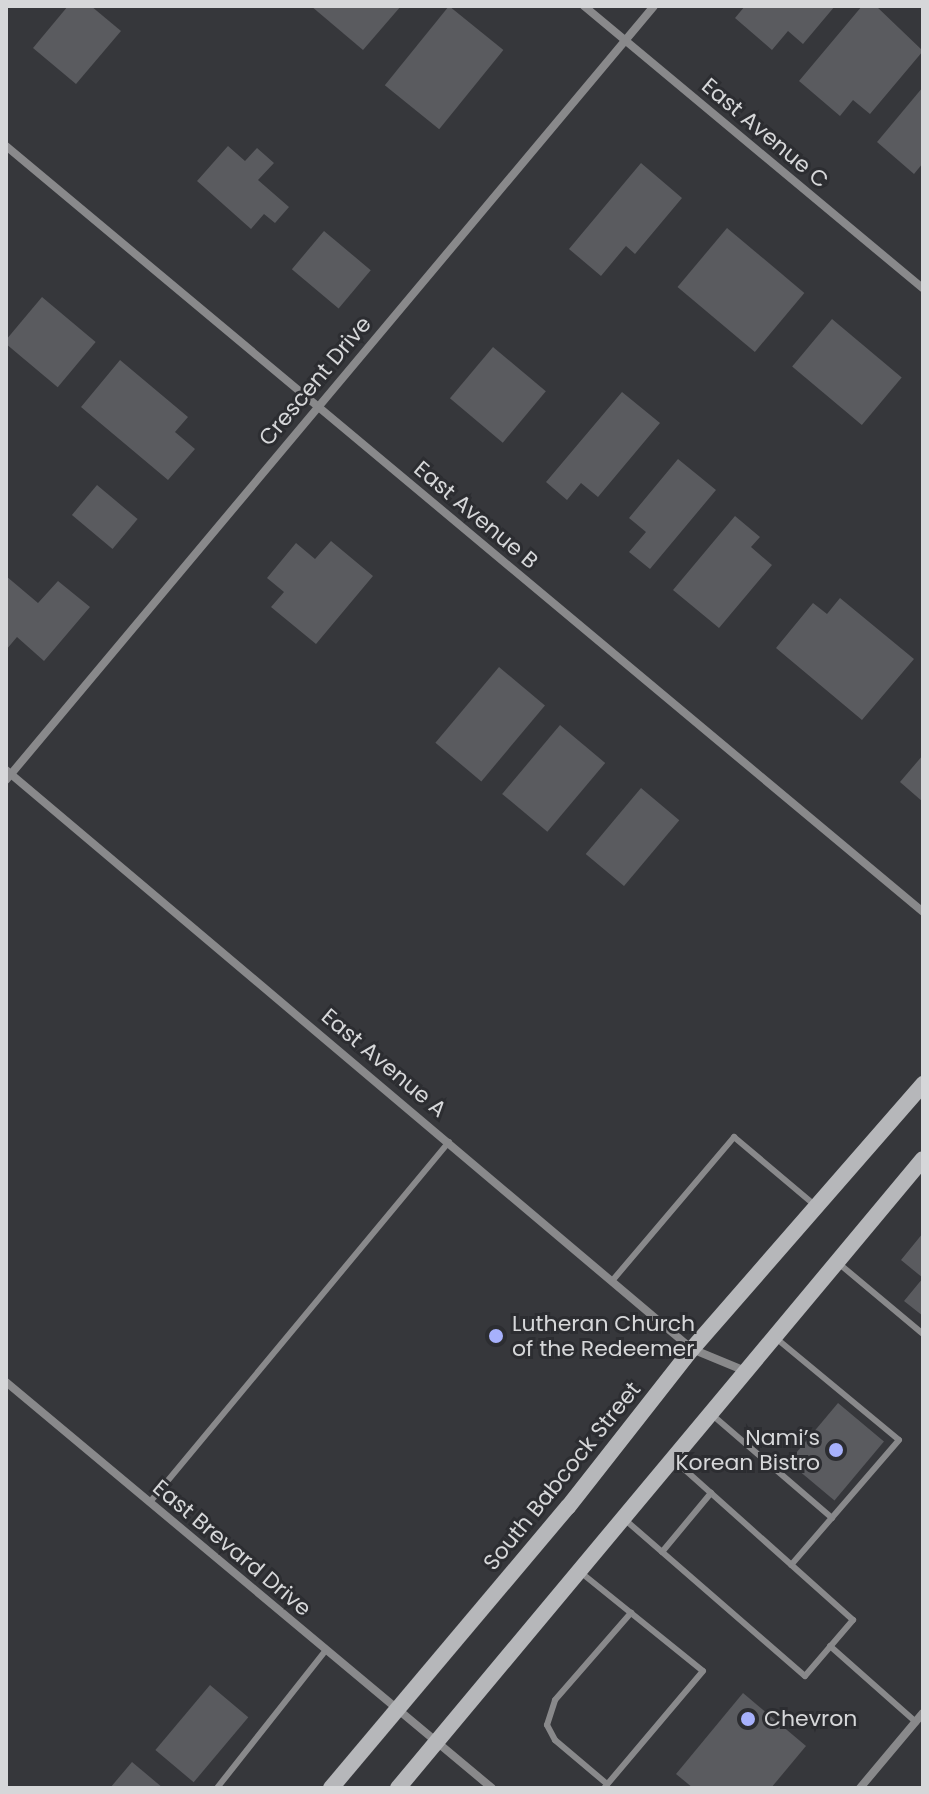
<!DOCTYPE html>
<meta charset="utf-8">
<style>
body{margin:0}
#map{position:relative;width:929px;height:1794px;overflow:hidden;background:#36373b;font-family:Poppins,sans-serif}
div>[style]{position:absolute}
.building>*{inset:0;background:#5a5b5f;transform-origin:0 0}
.service>*{height:6px;margin:-3px;padding:0 3px;transform-origin:3px;border-radius:3px;background:#89898b}
.minor>*{height:8px;margin:-4px;padding:0 4px;transform-origin:4px;border-radius:4px;background:#89898b}
.secondary>*{height:16px;margin:-8px;padding:0 8px;transform-origin:8px;border-radius:8px;background:#b6b7ba}
.dots>*{width:22px;height:22px;translate:-50% -50%;box-sizing:border-box;border:4px solid #2c2d31;border-radius:50%}
span{translate:-50% -50%;white-space:nowrap;text-align:center;line-height:1.15;-webkit-text-stroke:6px #2c2d31;paint-order:stroke}
.street-label{font-size:22px;color:#d6d7d9}
.poi-label{font-size:22px;color:#d6d7d9}
.left{translate:0 -50%;text-align:left}
.right{translate:-100% -50%;text-align:right}
.frame{position:absolute;inset:0;border:8px solid #d6d7d9;pointer-events:none}
</style>
<div id="map">
<div class="building">
<div style="clip-path:polygon(68px 6px,91px 6px,121px 31px,76px 84px,33px 48px)"></div>
<div style="clip-path:polygon(311px 6px,401px 6px,363px 50px)"></div>
<div style="left:449px;top:6px;width:70px;height:102px;rotate:39deg"></div>
<div style="clip-path:polygon(745px 6px,835px 6px,803px 44px,788px 31px,772px 50px,735px 18px)"></div>
<div style="clip-path:polygon(862px 6px,876px 6px,923px 51px,870px 114px,853px 100px,840px 116px,799px 81px)"></div>
<div style="clip-path:polygon(923px 87px,923px 163px,914px 174px,877px 142px)"></div>
<div style="clip-path:polygon(228px 146px,245px 161px,257px 148px,274px 163px,258px 180px,289px 207px,275px 223px,264px 214px,251px 229px,197px 181px)"></div>
<div style="clip-path:polygon(641px 163px,682px 198px,635px 254px,626px 246px,601px 276px,569px 249px)"></div>
<div style="left:727px;top:228px;width:101px;height:77px;rotate:40deg"></div>
<div style="left:324px;top:231px;width:61px;height:50px;rotate:40deg"></div>
<div style="left:42px;top:297px;width:70px;height:59px;rotate:40deg"></div>
<div style="left:832px;top:319px;width:91px;height:62px;rotate:40deg"></div>
<div style="left:493px;top:347px;width:69px;height:67px;rotate:40deg"></div>
<div style="clip-path:polygon(120px 360px,188px 417px,175px 432px,195px 449px,168px 480px,81px 407px)"></div>
<div style="clip-path:polygon(622px 392px,660px 423px,598px 497px,581px 483px,567px 500px,546px 482px)"></div>
<div style="clip-path:polygon(678px 459px,716px 490px,650px 569px,629px 552px,646px 532px,629px 518px)"></div>
<div style="left:97px;top:485px;width:53px;height:39px;rotate:40deg"></div>
<div style="clip-path:polygon(735px 516px,760px 537px,751px 547px,772px 565px,719px 628px,673px 590px)"></div>
<div style="clip-path:polygon(331px 541px,373px 576px,316px 644px,271px 607px,284px 592px,267px 578px,296px 543px,315px 559px)"></div>
<div style="clip-path:polygon(6px 576px,38px 603px,58px 581px,90px 607px,44px 661px,17px 637px,6px 650px)"></div>
<div style="clip-path:polygon(840px 598px,914px 659px,862px 720px,776px 648px,813px 603px,827px 614px)"></div>
<div style="left:499px;top:667px;width:60px;height:99px;rotate:40deg"></div>
<div style="left:560px;top:725px;width:59px;height:90px;rotate:40deg"></div>
<div style="clip-path:polygon(923px 755px,923px 802px,900px 782px)"></div>
<div style="left:641px;top:788px;width:50px;height:86px;rotate:40deg"></div>
<div style="clip-path:polygon(923px 1233px,923px 1316px,904px 1301px,923px 1278px,901px 1260px)"></div>
<div style="left:838px;top:1403px;width:60px;height:77px;rotate:40deg"></div>
<div style="left:210px;top:1685px;width:50px;height:85px;rotate:40deg"></div>
<div style="clip-path:polygon(743px 1693px,806px 1746px,771px 1788px,693px 1788px,676px 1774px)"></div>
<div style="clip-path:polygon(132px 1762px,163px 1788px,110px 1788px)"></div>
</div>
<div class="service">
<div style="left:837px;top:1262px;width:112px;rotate:39.9deg"></div>
<div style="left:612px;top:1281px;width:189px;rotate:-49.7deg"></div>
<div style="left:734px;top:1137px;width:107px;rotate:40.1deg"></div>
<div style="left:777px;top:1339px;width:158px;rotate:39.6deg"></div>
<div style="left:899px;top:1440px;width:165px;rotate:130.8deg"></div>
<div style="left:710px;top:1413px;width:161px;rotate:40.7deg"></div>
<div style="left:150px;top:1502px;width:468px;rotate:-50.3deg"></div>
<div style="left:623px;top:1518px;width:241px;rotate:41deg"></div>
<div style="left:805px;top:1676px;width:74px;rotate:-49.4deg"></div>
<div style="left:853px;top:1620px;width:239px;rotate:-138.2deg"></div>
<div style="left:662px;top:1552px;width:77px;rotate:-50.3deg"></div>
<div style="left:579px;top:1571px;width:159px;rotate:38.9deg"></div>
<div style="left:703px;top:1671px;width:153px;rotate:130.2deg"></div>
<div style="left:830px;top:1646px;width:115px;rotate:41.5deg"></div>
<div style="left:607px;top:1784px;width:68px;rotate:-139.8deg"></div>
<div style="left:555px;top:1740px;width:17px;rotate:-118deg"></div>
<div style="left:547px;top:1725px;width:26px;rotate:-72deg"></div>
<div style="left:555px;top:1700px;width:116px;rotate:-48.9deg"></div>
<div style="left:217px;top:1788px;width:176px;rotate:-51.7deg"></div>
</div>
<div class="minor">
<div style="left:584px;top:6px;width:441px;rotate:39.8deg"></div>
<div style="left:6px;top:146px;width:1195px;rotate:39.87deg"></div>
<div style="left:6px;top:770px;width:898px;rotate:40.17deg"></div>
<div style="left:692px;top:1349px;width:57px;rotate:22.5deg"></div>
<div style="left:6px;top:780px;width:1009px;rotate:-50.06deg"></div>
<div style="left:6px;top:1382px;width:633px;rotate:39.88deg"></div>
<div style="left:860px;top:1788px;width:98px;rotate:-50deg"></div>
</div>
<div class="secondary">
<div style="left:331px;top:1788px;width:368px;rotate:-49.9deg"></div>
<div style="left:568px;top:1507px;width:201px;rotate:-51.9deg"></div>
<div style="left:692px;top:1349px;width:352px;rotate:-48.9deg"></div>
<div style="left:398px;top:1788px;width:819px;rotate:-50.15deg"></div>
</div>
<div class="dots">
<div style="left:496px;top:1336px;background:#a7b1fc"></div>
<div style="left:836px;top:1450px;background:#a7b1fc"></div>
<div style="left:748px;top:1719px;background:#a7b1fc"></div>
</div>
<div class="street-label">
<span style="left:765px;top:133px;rotate:40deg">East Avenue C</span>
<span style="left:315px;top:381px;rotate:-50deg">Crescent Drive</span>
<span style="left:476px;top:515px;rotate:40deg">East Avenue B</span>
<span style="left:384px;top:1063px;rotate:40deg">East Avenue A</span>
<span style="left:562px;top:1476px;rotate:-51deg">South Babcock Street</span>
<span style="left:232px;top:1548px;rotate:40deg">East Brevard Drive</span>
</div>
<div class="poi-label">
<span class="left" style="left:512px;top:1336px">Lutheran Church<br>of the Redeemer</span>
<span class="right" style="left:820px;top:1450px">Nami’s<br>Korean Bistro</span>
<span class="left" style="left:764px;top:1719px">Chevron</span>
</div>
<div class="frame"></div>
</div>
